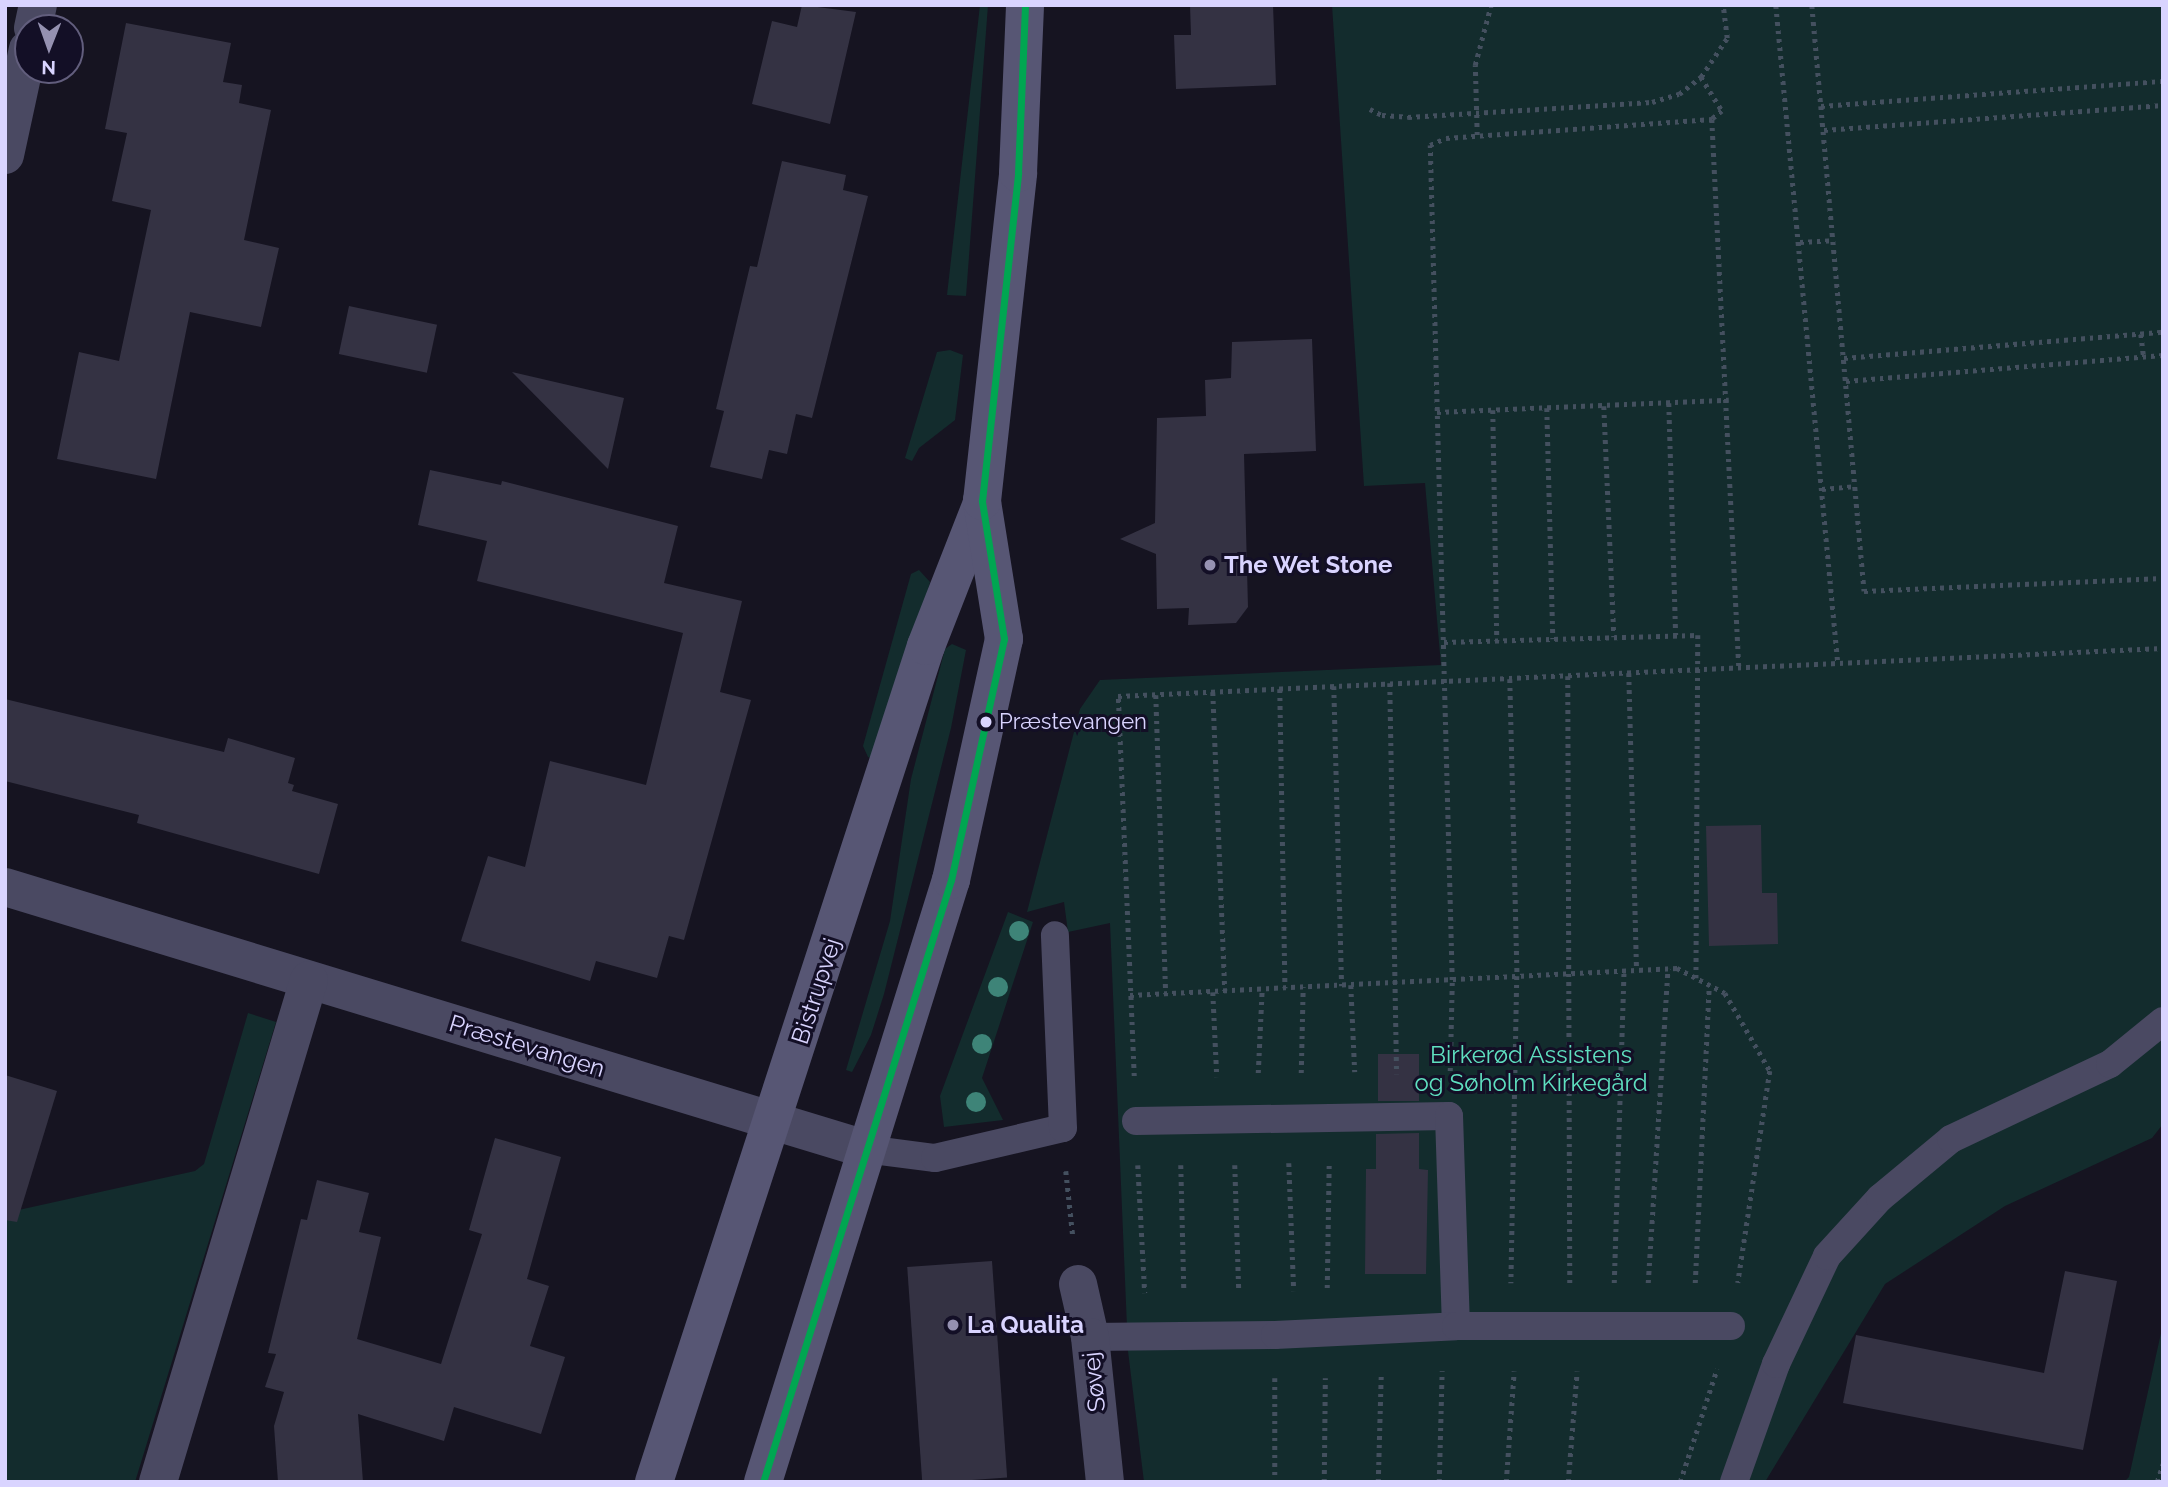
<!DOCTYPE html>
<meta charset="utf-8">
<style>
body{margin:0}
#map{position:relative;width:2168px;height:1487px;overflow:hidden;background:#161421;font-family:Raleway,sans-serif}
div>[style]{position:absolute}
.green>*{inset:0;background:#132c2d}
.building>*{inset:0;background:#343243;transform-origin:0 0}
.path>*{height:4.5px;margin-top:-2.25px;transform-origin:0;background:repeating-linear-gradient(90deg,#44505f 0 3.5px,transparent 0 8.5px)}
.lane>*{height:28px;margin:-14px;padding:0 14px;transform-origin:14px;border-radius:14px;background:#4a4962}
.street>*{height:38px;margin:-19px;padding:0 19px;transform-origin:19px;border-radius:19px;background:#4a4962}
.secondary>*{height:38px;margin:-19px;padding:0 19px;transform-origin:19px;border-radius:19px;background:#575674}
.bus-1>*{height:7px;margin:-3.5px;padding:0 3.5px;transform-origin:3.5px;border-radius:3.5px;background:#00a651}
.trees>*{width:20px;height:20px;margin:-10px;border-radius:50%;background:#3e8478}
.dots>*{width:19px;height:19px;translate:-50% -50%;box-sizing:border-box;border:4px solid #130f26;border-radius:50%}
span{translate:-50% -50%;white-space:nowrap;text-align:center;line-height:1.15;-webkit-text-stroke:6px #130f26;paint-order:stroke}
.bus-label{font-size:22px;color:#d9d4ff}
.left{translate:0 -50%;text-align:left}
.poi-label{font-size:24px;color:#d9d4ff;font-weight:700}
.street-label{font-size:24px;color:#d9d4ff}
.park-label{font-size:24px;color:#5fe0c0}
.frame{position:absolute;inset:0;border:7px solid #d9d4ff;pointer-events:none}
.north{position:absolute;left:14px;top:14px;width:70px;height:70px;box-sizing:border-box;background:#130f26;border:2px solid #625e7d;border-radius:50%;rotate:181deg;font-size:19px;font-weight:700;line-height:28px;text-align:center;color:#d9d4ff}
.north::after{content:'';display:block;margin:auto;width:24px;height:32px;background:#9591b1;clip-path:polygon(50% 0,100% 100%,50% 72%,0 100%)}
</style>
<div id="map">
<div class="green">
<div style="clip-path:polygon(980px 5px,988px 5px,966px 296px,947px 295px)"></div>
<div style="clip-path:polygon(1332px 5px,2163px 5px,2163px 1124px,2152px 1138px,2005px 1206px,1885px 1284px,1765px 1482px,1144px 1482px,1128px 1351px,1110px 923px,1068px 932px,1064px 902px,1027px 912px,1080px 709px,1100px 680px,1441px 665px,1425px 483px,1364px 486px)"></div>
<div style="clip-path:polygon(950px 350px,963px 355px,955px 420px,919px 448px,912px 461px,905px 458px,937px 352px)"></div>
<div style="clip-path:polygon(919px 570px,930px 582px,886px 754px,876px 760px,868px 757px,863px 746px,911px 574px)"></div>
<div style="clip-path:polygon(952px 644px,966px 650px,951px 728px,884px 994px,871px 1035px,852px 1072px,846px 1070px,890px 921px,911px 779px,945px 649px)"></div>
<div style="clip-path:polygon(1008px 912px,1033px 922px,982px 1078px,1003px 1120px,944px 1127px,940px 1096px)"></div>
<div style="clip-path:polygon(248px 1013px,276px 1022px,135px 1482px,5px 1482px,5px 1213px,195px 1171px,204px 1164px)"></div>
<div style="clip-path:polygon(2163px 1324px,2163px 1482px,2124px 1482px,2129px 1477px)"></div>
</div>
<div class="building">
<div style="clip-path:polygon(802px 5px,856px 12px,830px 124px,752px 104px,772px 21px,797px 27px)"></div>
<div style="clip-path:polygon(1190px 5px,1273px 5px,1276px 85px,1176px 89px,1174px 35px,1191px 35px)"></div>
<div style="clip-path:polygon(126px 23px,231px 43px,223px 82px,242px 85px,239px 103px,271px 110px,244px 240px,279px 248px,261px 327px,190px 312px,156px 479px,57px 459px,79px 352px,119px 361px,151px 210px,112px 201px,127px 133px,105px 129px)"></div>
<div style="clip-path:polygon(782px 161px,846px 175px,843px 190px,868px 196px,812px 418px,796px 414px,787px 454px,769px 450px,762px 479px,710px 467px,724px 411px,716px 409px,750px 266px,757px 267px)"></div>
<div style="left:349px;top:306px;width:90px;height:49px;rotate:12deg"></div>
<div style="clip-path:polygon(1312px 339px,1316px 451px,1244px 454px,1248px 607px,1236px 623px,1188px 625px,1189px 608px,1157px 609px,1156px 554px,1120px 539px,1155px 523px,1157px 418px,1206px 416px,1205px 380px,1231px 378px,1232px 342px)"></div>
<div style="clip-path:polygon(512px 372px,624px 398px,608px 469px)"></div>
<div style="clip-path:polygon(430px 470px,501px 485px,502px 481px,678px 526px,664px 583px,742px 601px,720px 692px,751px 700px,684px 940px,669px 936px,657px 978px,596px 961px,590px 981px,461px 941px,488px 856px,525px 867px,550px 761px,646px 785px,683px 633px,477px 581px,487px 541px,418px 525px)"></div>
<div style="clip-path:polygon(5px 699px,224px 752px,228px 738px,295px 758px,288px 783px,294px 785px,292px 791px,338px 804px,319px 874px,137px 823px,139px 815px,5px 781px)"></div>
<div style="clip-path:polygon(1761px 825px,1762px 893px,1777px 893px,1778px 944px,1709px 946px,1706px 826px)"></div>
<div style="left:1378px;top:1054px;width:41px;height:47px"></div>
<div style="clip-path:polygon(5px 1075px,57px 1091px,17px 1222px,5px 1220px)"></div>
<div style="clip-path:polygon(1419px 1133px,1419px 1169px,1428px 1170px,1426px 1274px,1365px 1274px,1366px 1169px,1376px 1169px,1376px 1134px)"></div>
<div style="clip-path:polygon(495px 1138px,561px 1157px,527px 1279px,549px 1286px,530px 1346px,565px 1357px,541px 1434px,454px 1407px,444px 1441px,358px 1414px,363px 1482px,278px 1482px,274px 1426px,284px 1392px,265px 1387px,276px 1354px,268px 1353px,301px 1219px,307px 1220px,317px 1180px,369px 1193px,359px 1232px,381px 1237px,357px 1339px,441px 1364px,482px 1234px,469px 1230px)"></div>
<div style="left:992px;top:1261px;width:217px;height:85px;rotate:86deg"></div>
<div style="clip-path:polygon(2065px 1271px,2117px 1281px,2083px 1450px,1843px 1403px,1856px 1335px,2044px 1373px)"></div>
</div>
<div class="path">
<div style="left:1776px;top:5px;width:661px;rotate:84.62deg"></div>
<div style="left:1812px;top:5px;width:101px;rotate:84.9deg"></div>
<div style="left:1821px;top:106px;width:343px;rotate:-4.2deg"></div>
<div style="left:1701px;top:77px;width:47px;rotate:-56.3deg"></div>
<div style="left:1727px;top:38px;width:33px;rotate:-97deg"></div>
<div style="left:1821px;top:106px;width:487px;rotate:84.9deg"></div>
<div style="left:1864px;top:591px;width:299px;rotate:-2.5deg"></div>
<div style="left:1370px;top:109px;width:13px;rotate:27deg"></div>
<div style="left:1382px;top:115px;width:26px;rotate:4deg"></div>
<div style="left:1408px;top:117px;width:244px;rotate:-3.5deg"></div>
<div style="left:1652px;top:102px;width:28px;rotate:-17deg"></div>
<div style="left:1679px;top:94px;width:28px;rotate:-38deg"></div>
<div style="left:1701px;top:77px;width:40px;rotate:58deg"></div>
<div style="left:1722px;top:111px;width:13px;rotate:141deg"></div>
<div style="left:1824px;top:130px;width:340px;rotate:-4.2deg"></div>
<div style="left:1477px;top:135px;width:70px;rotate:-91.6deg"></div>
<div style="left:1475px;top:65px;width:62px;rotate:-75.1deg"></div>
<div style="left:1800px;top:242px;width:33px;rotate:-3deg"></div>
<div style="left:2141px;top:334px;width:23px;rotate:83deg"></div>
<div style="left:1844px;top:358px;width:320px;rotate:-4.7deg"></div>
<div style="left:1846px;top:381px;width:318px;rotate:-4.7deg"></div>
<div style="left:1669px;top:403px;width:232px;rotate:88.3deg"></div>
<div style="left:1604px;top:406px;width:231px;rotate:87.5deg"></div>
<div style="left:1547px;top:408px;width:231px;rotate:88.5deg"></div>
<div style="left:1493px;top:410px;width:231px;rotate:89deg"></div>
<div style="left:1437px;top:412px;width:292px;rotate:-2.4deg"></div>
<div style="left:1822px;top:489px;width:33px;rotate:-5deg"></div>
<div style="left:1444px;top:642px;width:254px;rotate:-1.6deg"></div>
<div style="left:1698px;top:635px;width:343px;rotate:90.3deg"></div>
<div style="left:1629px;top:673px;width:297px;rotate:88.5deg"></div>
<div style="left:1568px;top:676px;width:607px;rotate:89.81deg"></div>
<div style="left:1510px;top:679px;width:297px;rotate:88.6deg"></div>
<div style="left:1517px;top:976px;width:307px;rotate:91.1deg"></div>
<div style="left:1390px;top:683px;width:391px;rotate:89deg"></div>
<div style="left:1334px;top:686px;width:300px;rotate:88.5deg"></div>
<div style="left:1280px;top:689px;width:299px;rotate:89deg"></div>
<div style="left:1213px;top:692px;width:299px;rotate:87.7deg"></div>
<div style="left:1156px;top:695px;width:299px;rotate:88.1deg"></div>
<div style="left:1351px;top:985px;width:87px;rotate:87.4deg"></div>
<div style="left:1213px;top:992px;width:85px;rotate:87.3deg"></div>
<div style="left:1130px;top:995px;width:548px;rotate:-2.83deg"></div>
<div style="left:1677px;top:968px;width:54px;rotate:27.5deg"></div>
<div style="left:1725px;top:993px;width:90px;rotate:60deg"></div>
<div style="left:1770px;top:1071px;width:214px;rotate:98.6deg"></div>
<div style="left:1450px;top:1071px;width:91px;rotate:-88.7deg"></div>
<div style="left:1452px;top:980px;width:835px;rotate:-91.51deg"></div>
<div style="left:1430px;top:145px;width:17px;rotate:-24deg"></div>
<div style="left:1446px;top:138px;width:267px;rotate:-4.1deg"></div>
<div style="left:1712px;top:119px;width:549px;rotate:87.18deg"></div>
<div style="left:1258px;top:1073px;width:84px;rotate:-87.3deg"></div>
<div style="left:1301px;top:1073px;width:86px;rotate:-88.7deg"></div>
<div style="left:1134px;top:1076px;width:380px;rotate:-92.4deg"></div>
<div style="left:1118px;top:696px;width:1046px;rotate:-2.63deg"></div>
<div style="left:1289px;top:1163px;width:128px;rotate:87.8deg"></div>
<div style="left:1138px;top:1165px;width:128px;rotate:86.9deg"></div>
<div style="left:1181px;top:1165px;width:127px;rotate:88.6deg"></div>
<div style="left:1235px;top:1165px;width:127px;rotate:88.2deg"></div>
<div style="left:1066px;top:1171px;width:65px;rotate:83.9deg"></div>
<div style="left:1614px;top:1283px;width:312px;rotate:-88.2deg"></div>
<div style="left:1648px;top:1283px;width:315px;rotate:-86.4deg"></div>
<div style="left:1695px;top:1283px;width:298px;rotate:-87.3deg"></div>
<div style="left:1327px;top:1288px;width:127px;rotate:-89.1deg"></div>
<div style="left:1275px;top:1378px;width:104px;rotate:90deg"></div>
<div style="left:1324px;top:1482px;width:104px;rotate:-89.4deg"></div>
<div style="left:1378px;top:1482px;width:108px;rotate:-88.4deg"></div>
<div style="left:1439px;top:1482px;width:111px;rotate:-88.5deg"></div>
<div style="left:1506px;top:1482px;width:111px;rotate:-85.9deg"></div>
<div style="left:1568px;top:1482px;width:111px;rotate:-85.4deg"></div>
<div style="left:1680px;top:1482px;width:119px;rotate:-71.9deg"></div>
<div style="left:2157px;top:1482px;width:19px;rotate:-72deg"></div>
</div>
<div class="lane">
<div style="left:1136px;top:1121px;width:313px;rotate:-0.9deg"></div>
<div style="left:1449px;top:1116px;width:210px;rotate:88.1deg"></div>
<div style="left:865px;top:1149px;width:71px;rotate:7.3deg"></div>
<div style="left:935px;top:1158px;width:131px;rotate:-13.2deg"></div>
<div style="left:1063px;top:1128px;width:193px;rotate:-92.4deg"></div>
<div style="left:1090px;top:1337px;width:185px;rotate:-0.6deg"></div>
<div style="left:1275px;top:1335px;width:181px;rotate:-2.8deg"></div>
<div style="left:1456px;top:1326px;width:275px"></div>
<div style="left:1734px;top:1482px;width:125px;rotate:-70.4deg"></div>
<div style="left:1776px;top:1364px;width:119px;rotate:-64.7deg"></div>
<div style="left:1827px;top:1256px;width:79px;rotate:-47.6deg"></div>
<div style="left:1880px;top:1198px;width:92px;rotate:-39.7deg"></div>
<div style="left:1951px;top:1139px;width:176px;rotate:-25.3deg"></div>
<div style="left:2110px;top:1064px;width:68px;rotate:-39.1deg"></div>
</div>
<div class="street">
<div style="left:33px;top:28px;width:24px;rotate:-78deg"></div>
<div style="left:5px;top:155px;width:108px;rotate:-77.8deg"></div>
<div style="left:5px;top:887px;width:899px;rotate:16.94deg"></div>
<div style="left:1078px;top:1284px;width:54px;rotate:77.2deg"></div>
<div style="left:1090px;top:1337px;width:146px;rotate:84.1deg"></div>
<div style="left:158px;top:1482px;width:524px;rotate:-73.26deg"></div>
</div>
<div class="secondary">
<div style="left:654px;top:1482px;width:879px;rotate:-71.98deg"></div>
<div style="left:926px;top:646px;width:154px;rotate:-68.6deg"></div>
<div style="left:763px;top:1482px;width:631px;rotate:-72.66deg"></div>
<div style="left:951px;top:880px;width:247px;rotate:-77.6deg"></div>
<div style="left:1004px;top:639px;width:140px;rotate:-99.1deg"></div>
<div style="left:982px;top:501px;width:330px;rotate:-83.7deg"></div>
<div style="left:1018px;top:173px;width:168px;rotate:-87.6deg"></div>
</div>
<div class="bus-1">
<div style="left:763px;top:1482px;width:631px;rotate:-72.66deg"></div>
<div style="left:951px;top:880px;width:247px;rotate:-77.6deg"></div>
<div style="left:1004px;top:639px;width:140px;rotate:-99.1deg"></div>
<div style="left:982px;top:501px;width:330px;rotate:-83.7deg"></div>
<div style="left:1018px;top:173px;width:168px;rotate:-87.6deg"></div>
</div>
<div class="trees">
<div style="left:1019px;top:931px"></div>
<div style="left:998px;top:987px"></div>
<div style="left:982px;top:1044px"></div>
<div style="left:976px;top:1102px"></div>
</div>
<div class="dots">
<div style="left:1210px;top:565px;background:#9591b1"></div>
<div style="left:986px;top:722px;background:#d9d4ff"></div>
<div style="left:953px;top:1325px;background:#9591b1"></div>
</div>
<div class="bus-label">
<span class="left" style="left:999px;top:722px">Præstevangen</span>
</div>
<div class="poi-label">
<span class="left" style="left:1224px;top:565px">The Wet Stone</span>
<span class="left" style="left:967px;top:1325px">La Qualita</span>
</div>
<div class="street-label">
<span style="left:816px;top:991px;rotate:-72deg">Bistrupvej</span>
<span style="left:527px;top:1046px;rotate:17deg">Præstevangen</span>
<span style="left:1094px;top:1382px;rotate:-96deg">Søvej</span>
</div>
<div class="park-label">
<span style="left:1531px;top:1069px">Birkerød Assistens<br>og Søholm Kirkegård</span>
</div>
<div class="frame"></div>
<div class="north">N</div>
</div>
